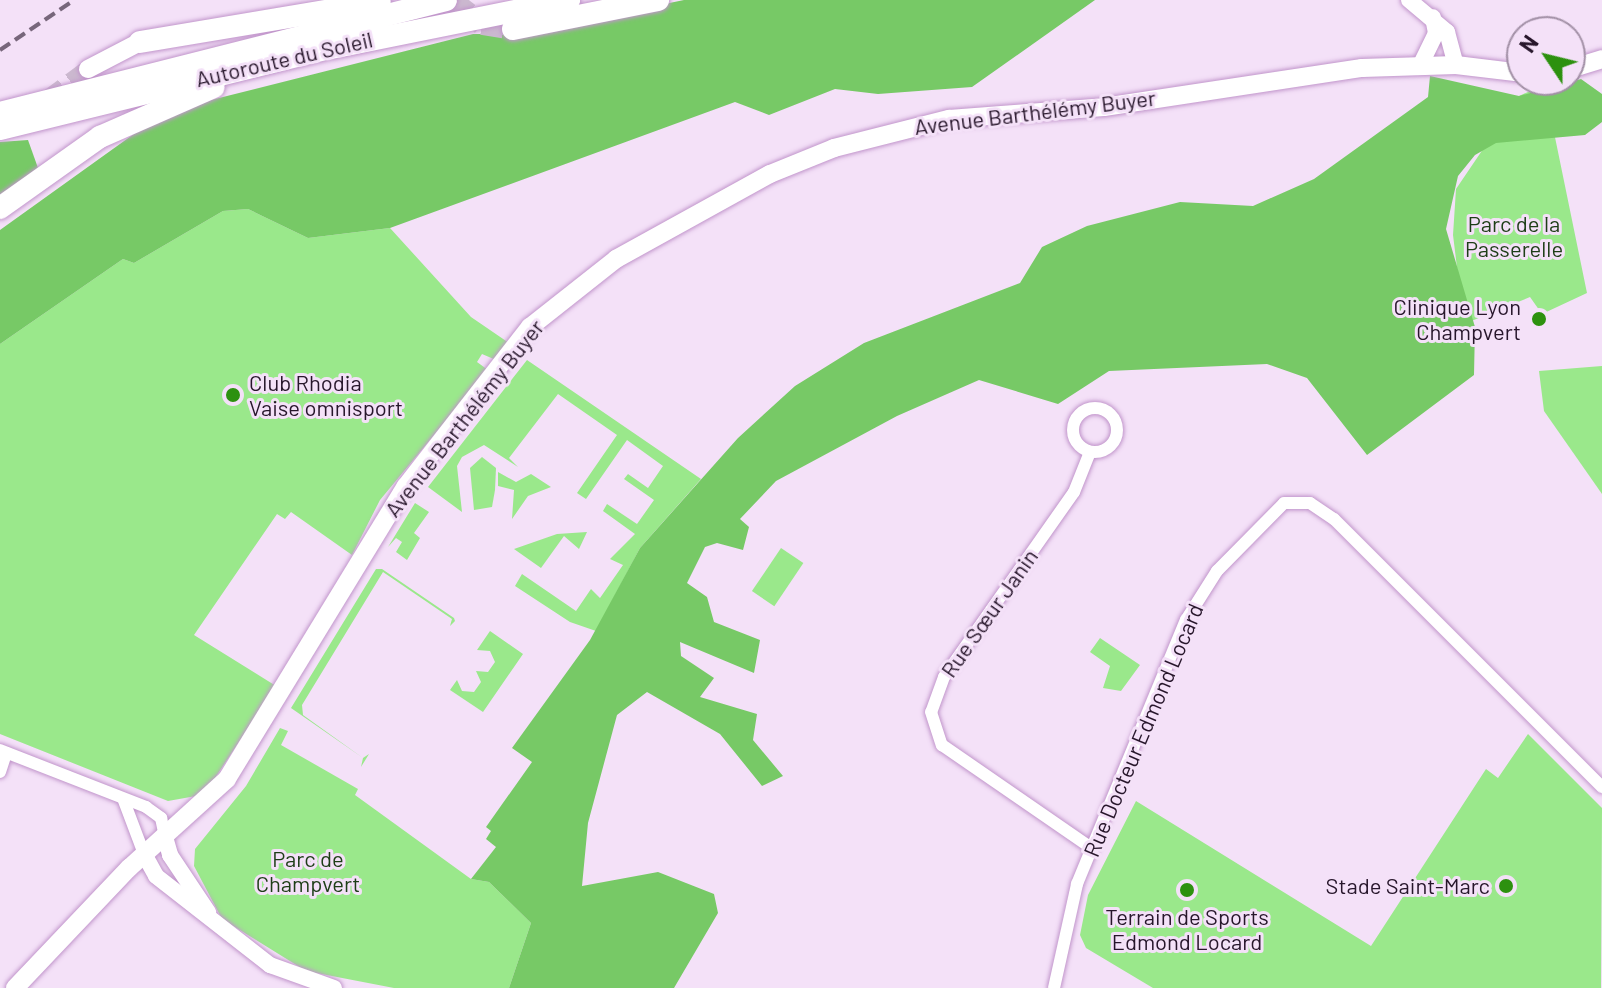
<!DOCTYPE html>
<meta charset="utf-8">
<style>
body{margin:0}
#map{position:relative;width:1602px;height:988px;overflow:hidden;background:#f4e1f8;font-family:Barlow,sans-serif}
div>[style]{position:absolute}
.green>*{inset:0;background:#9ae88b;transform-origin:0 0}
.forest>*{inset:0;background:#77c966}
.primary-tunnel>*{height:18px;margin-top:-9px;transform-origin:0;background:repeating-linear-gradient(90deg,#cbb8cf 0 18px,transparent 0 27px)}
.highway-tunnel>*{height:22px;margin-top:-11px;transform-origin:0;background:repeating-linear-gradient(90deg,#cbb8cf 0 22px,transparent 0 33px)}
.roads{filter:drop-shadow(0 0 2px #c195cb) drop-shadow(0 0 2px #c195cb)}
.street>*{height:12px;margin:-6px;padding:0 6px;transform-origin:6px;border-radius:6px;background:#fff}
.street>.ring{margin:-6px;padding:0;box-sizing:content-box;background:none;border:12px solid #fff;border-radius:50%}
.secondary>*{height:16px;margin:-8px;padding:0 8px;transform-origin:8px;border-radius:8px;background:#fff}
.primary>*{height:18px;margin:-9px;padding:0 9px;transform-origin:9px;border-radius:9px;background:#fff}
.highway>*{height:22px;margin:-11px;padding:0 11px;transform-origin:11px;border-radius:11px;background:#fff}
.rail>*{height:4px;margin-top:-2px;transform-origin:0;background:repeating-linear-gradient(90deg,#77667b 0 12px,transparent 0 18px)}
.dots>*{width:22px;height:22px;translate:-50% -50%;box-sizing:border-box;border:4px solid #f4e1f8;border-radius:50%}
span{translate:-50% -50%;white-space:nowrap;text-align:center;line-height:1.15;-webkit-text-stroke:6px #f4e1f8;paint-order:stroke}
.street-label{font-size:22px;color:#27162b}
.park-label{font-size:22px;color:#1e3e17}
.poi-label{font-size:22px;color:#27162b}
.right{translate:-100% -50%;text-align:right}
.left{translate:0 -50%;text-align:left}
.north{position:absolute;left:1506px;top:16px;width:80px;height:80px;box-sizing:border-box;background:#f4e1f8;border:2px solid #a290a6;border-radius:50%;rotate:305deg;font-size:22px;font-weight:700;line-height:32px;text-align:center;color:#27162b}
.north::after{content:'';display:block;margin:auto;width:28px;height:36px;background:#2d910f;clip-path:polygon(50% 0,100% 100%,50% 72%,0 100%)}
</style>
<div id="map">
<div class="green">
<div style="clip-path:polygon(1539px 87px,1549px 108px,1587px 293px,1542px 314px,1530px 297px,1464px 324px,1453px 235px,1456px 189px,1519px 96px)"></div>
<div style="clip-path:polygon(248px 209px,308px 238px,390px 228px,471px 317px,509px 343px,496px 360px,482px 354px,477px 362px,488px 370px,380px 500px,352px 555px,291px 512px,285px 519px,277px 514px,194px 635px,276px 686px,215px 778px,196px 796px,168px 801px,0 734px,0 344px,123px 259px,134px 263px,223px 211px)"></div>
<div style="clip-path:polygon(527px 360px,701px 479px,640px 548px,596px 631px,570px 622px,515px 586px,522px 574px,576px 611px,591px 589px,600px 598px,623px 565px,610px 559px,635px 534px,603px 511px,607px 504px,637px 524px,654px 500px,624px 479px,628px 474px,648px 488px,663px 466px,627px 440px,586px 499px,577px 493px,617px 435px,558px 394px,509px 458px,518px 467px,484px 445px,462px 457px,457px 466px,462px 512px,428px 487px)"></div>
<div style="clip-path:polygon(1602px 366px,1602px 494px,1544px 411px,1539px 371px)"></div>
<div style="clip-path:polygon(482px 457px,496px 468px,495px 490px,492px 507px,474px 510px,470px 468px)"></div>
<div style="clip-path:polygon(498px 472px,516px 482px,531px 474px,551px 487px,528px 496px,512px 519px,514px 490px,498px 486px)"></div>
<div style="clip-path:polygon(415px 503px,429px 512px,414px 533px,420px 538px,407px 560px,396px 552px,402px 542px,396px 538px,388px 547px)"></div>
<div style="clip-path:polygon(587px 532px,579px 549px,564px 536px,541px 568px,514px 549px,557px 534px)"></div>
<div style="left:781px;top:548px;width:27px;height:52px;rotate:34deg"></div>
<div style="clip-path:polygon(376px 569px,382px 569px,454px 618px,455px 621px,450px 626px,452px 619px,383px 572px,302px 705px,303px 715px,363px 758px,369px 754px,361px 767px,363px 758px,291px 708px)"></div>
<div style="clip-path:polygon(490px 631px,523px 654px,483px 712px,450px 690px,457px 680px,462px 691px,474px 692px,481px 682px,476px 671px,488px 672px,495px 662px,490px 651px,477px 650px)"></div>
<div style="clip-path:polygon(1100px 638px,1140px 665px,1121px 691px,1103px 688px,1110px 666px,1090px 652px)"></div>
<div style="clip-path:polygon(280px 728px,288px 731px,281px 745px,358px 789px,355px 795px,471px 879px,489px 882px,531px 923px,509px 988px,394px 988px,306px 971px,222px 919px,194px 866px,195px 849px,246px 786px)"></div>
<div style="clip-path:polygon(1528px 734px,1602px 808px,1601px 988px,1153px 988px,1086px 948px,1080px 935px,1088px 895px,1136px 801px,1371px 946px,1486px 769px,1498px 778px)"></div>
</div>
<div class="forest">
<div style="clip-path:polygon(684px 0,1095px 0,972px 87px,878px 94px,835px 89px,769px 115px,735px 102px,390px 228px,308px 238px,248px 209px,223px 211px,134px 263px,123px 259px,0 344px,0 230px,145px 126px,211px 100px,473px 34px,519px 34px)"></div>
<div style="clip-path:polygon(1430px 76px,1519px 96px,1581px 79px,1602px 94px,1602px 122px,1585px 135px,1496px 143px,1475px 155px,1458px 176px,1446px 229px,1475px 327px,1474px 375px,1367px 455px,1307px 378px,1267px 364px,1109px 371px,1058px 404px,979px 380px,897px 416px,776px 481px,740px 519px,749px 527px,743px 550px,717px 543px,705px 547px,687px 583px,707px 597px,714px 622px,760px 640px,754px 673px,680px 642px,681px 656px,714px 678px,700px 697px,757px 714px,753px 740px,783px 776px,762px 786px,720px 734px,647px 692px,617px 715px,588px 823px,582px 886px,658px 872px,714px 894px,718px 913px,674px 988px,509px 988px,531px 923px,489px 882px,471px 879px,496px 847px,486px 839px,491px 831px,486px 827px,532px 762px,512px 748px,590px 640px,640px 548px,738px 438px,795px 386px,864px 343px,1020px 283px,1042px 247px,1087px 226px,1180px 202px,1253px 206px,1314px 179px,1428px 97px)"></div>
<div style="clip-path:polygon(28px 140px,38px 168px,0 198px,0 142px)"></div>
</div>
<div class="primary-tunnel">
<div style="left:49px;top:98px;width:49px;rotate:-36.6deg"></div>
</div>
<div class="highway-tunnel">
<div style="left:451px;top:0;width:39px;rotate:38deg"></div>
<div style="left:482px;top:24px;width:31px;rotate:9deg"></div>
</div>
<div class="roads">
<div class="street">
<div class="ring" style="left:1073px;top:408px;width:32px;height:32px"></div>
<div style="left:1090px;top:452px;width:43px;rotate:111.8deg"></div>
<div style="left:1074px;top:492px;width:226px;rotate:125.1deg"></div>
<div style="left:944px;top:677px;width:37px;rotate:110deg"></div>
<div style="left:931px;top:712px;width:35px;rotate:72deg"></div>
<div style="left:942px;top:745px;width:183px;rotate:34.6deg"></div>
<div style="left:0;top:750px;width:157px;rotate:21.3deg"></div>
<div style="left:146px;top:807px;width:19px;rotate:36deg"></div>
<div style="left:161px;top:818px;width:19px;rotate:78deg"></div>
<div style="left:0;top:772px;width:19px;rotate:-72deg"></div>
<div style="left:124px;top:801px;width:57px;rotate:69.3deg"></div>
<div style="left:1054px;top:988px;width:107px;rotate:-77.5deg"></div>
<div style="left:1077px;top:884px;width:286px;rotate:-67.6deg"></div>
<div style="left:1186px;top:620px;width:58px;rotate:-57.7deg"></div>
<div style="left:1217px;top:571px;width:95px;rotate:-45.4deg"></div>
<div style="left:1284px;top:503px;width:26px"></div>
<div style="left:1310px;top:503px;width:29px;rotate:34deg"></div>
<div style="left:1334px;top:519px;width:379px;rotate:45deg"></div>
</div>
<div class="secondary">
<div style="left:1409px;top:0;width:50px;rotate:40.1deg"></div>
<div style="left:1447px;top:32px;width:34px;rotate:75deg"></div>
<div style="left:1420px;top:66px;width:37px;rotate:-64deg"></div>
<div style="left:1436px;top:33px;width:16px;rotate:-101deg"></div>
<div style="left:165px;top:837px;width:19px;rotate:74deg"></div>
<div style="left:170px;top:855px;width:69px;rotate:56.3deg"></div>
<div style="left:144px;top:854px;width:25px;rotate:61deg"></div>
<div style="left:156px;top:876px;width:145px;rotate:38deg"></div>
<div style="left:270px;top:965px;width:68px;rotate:19.8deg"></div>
</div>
<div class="primary">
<div style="left:88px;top:69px;width:59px;rotate:-27.4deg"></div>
<div style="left:1570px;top:69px;width:34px;rotate:-17deg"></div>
<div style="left:15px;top:988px;width:166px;rotate:-46.5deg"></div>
<div style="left:129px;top:868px;width:132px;rotate:-42.2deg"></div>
<div style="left:227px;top:779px;width:343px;rotate:-58.6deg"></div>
<div style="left:406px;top:486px;width:202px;rotate:-52.1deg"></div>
<div style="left:530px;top:327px;width:110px;rotate:-38.3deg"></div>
<div style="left:616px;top:259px;width:176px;rotate:-28.9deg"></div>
<div style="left:770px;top:174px;width:69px;rotate:-22.1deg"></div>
<div style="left:834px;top:148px;width:119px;rotate:-14.2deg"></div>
<div style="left:949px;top:119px;width:155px;rotate:-4.4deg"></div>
<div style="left:1104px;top:107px;width:261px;rotate:-8.6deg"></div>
<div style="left:1362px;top:68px;width:94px;rotate:-1.8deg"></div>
<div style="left:1456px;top:65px;width:66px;rotate:6.9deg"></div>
</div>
<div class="highway">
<div style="left:513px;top:29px;width:148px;rotate:-11.3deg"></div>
<div style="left:140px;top:42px;width:243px;rotate:-9.5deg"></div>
<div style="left:0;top:113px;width:460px;rotate:-14.2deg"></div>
<div style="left:0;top:129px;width:341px;rotate:-13.8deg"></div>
<div style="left:331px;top:48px;width:243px;rotate:-11.4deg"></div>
<div style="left:0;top:208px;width:123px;rotate:-35.4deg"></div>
<div style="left:100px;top:137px;width:124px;rotate:-23.7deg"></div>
</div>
</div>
<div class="rail">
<div style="left:0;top:50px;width:89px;rotate:-34deg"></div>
</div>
<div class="dots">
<div style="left:1539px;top:319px;background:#2d910f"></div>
<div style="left:233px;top:395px;background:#2d910f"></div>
<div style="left:1506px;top:886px;background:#2d910f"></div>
<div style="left:1187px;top:890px;background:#2d910f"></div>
</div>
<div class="street-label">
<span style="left:284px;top:59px;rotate:-13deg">Autoroute du Soleil</span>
<span style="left:1035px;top:112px;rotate:-7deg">Avenue Barthélémy Buyer</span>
<span style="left:464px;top:418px;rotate:-52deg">Avenue Barthélémy Buyer</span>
<span style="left:989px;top:613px;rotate:-55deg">Rue Sœur Janin</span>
<span style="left:1143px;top:730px;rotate:-67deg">Rue Docteur Edmond Locard</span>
</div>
<div class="park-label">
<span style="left:1514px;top:236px">Parc de la<br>Passerelle</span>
<span style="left:308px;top:871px">Parc de<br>Champvert</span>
</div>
<div class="poi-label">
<span class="right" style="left:1521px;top:319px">Clinique Lyon<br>Champvert</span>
<span class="left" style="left:249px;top:395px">Club Rhodia<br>Vaise omnisport</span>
<span class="right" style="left:1490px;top:886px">Stade Saint-Marc</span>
<span style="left:1187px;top:929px">Terrain de Sports<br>Edmond Locard</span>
</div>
<div class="north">N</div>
</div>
